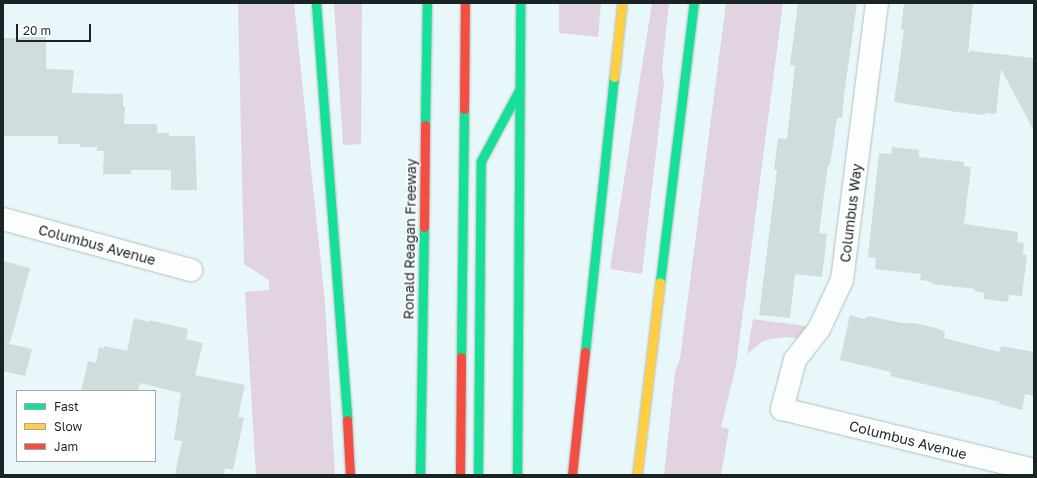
<!DOCTYPE html>
<style>
body{margin:0}
#map{position:relative;width:1037px;height:478px;overflow:hidden;background:#e8f7f9;font-family:"Golos Text",sans-serif}
div>[style]{position:absolute}
.green>*{inset:0;background:#e2d3e0}
.building>*{inset:0;background:#d1dcdd}
.roads{filter:drop-shadow(0 0 1px #b4bfc1) drop-shadow(0 0 1px #b4bfc1)}
.street>*{height:22px;margin:-11px;padding:0 11px;transform-origin:11px;border-radius:11px;background:#fcfefe}
.fast>*{height:9px;margin:-4.5px;padding:0 4.5px;transform-origin:4.5px;border-radius:4.5px;background:#16e098}
.slow>*{height:9px;margin:-4.5px;padding:0 4.5px;transform-origin:4.5px;border-radius:4.5px;background:#ffcf43}
.jam>*{height:9px;margin:-4.5px;padding:0 4.5px;transform-origin:4.5px;border-radius:4.5px;background:#f24e42}
span{translate:-50% -50%;white-space:nowrap;text-align:center;line-height:1.15;-webkit-text-stroke:3px #fff;paint-order:stroke}
.street-label{font-size:14px;color:#1b2425}
.frame{position:absolute;inset:0;border:4px solid #1b2425;pointer-events:none}
.legend{position:absolute;left:16px;top:390px;width:140px;height:72px;box-sizing:border-box;background:#fff;border:1px solid #a4a7a8;margin:0;padding:5px 7px;list-style:none;font-size:12px;color:#1b2425}
.legend li{display:flex;align-items:center;gap:8px;height:20px}
.legend b{width:20px;border:1px solid #a4a7a8}
.scale{position:absolute;left:16px;top:24px;width:75px;height:18px;box-sizing:border-box;border:2px solid #1b2425;border-top:0;padding-left:5px;font-size:12px;line-height:14px;white-space:nowrap;color:#1b2425;-webkit-text-stroke:3px #fff;paint-order:stroke}
</style>
<div id="map">
<div class="green">
<div style="clip-path:polygon(238px 3px,294px 3px,325px 303px,335px 475px,256px 475px,245px 292px,269px 290px,269px 280px,244px 264px)"></div>
<div style="clip-path:polygon(334px 3px,362px 3px,361px 144px,343px 145px)"></div>
<div style="clip-path:polygon(559px 3px,601px 3px,598px 37px,559px 33px)"></div>
<div style="clip-path:polygon(652px 3px,669px 3px,662px 68px,664px 84px,642px 274px,610px 269px)"></div>
<div style="clip-path:polygon(726px 3px,783px 3px,736px 366px,721px 427px,729px 429px,721px 475px,664px 475px,675px 372px,680px 359px)"></div>
<div style="clip-path:polygon(753px 319px,806px 326px,804px 339px,786px 337px,771px 339px,763px 341px,747px 354px)"></div>
</div>
<div class="building">
<div style="clip-path:polygon(798px 3px,857px 3px,844px 95px,842px 118px,837px 118px,830px 165px,828px 165px,824px 194px,819px 233px,827px 234px,822px 277px,795px 274px,790px 318px,759px 315px,777px 170px,774px 170px,778px 138px,787px 139px,795px 66px,790px 65px)"></div>
<div style="clip-path:polygon(904px 3px,973px 3px,968px 53px,972px 51px,1034px 58px,1034px 131px,1001px 69px,996px 114px,985px 113px,985px 115px,957px 112px,894px 102px,904px 30px,901px 29px)"></div>
<div style="clip-path:polygon(21px 37px,46px 37px,46px 69px,74px 70px,72px 93px,123px 94px,123px 107px,125px 107px,124px 124px,157px 124px,157px 133px,169px 133px,169px 136px,195px 136px,197px 190px,171px 190px,171px 170px,131px 170px,131px 174px,103px 174px,104px 151px,97px 151px,97px 147px,80px 147px,80px 144px,58px 144px,58px 136px,3px 136px,3px 38px,21px 38px)"></div>
<div style="clip-path:polygon(892px 147px,919px 150px,919px 157px,964px 162px,964px 166px,971px 167px,964px 224px,1018px 232px,1017px 242px,1024px 243px,1023px 254px,1027px 255px,1022px 296px,1009px 295px,1008px 302px,984px 299px,984px 293px,974px 291px,975px 289px,933px 284px,928px 281px,920px 280px,921px 274px,875px 269px,876px 258px,868px 257px,879px 153px,891px 154px)"></div>
<div style="clip-path:polygon(3px 261px,30px 268px,10px 343px,5px 343px,32px 349px,25px 376px,3px 371px)"></div>
<div style="clip-path:polygon(850px 315px,864px 319px,868px 316px,902px 323px,914px 323px,936px 328px,945px 332px,944px 338px,999px 352px,1001px 346px,1034px 352px,1034px 396px,1025px 394px,1022px 410px,999px 404px,1000px 402px,890px 376px,891px 372px,840px 360px)"></div>
<div style="clip-path:polygon(134px 318px,149px 322px,149px 320px,188px 329px,186px 339px,203px 343px,195px 375px,245px 385px,238px 417px,244px 418px,233px 470px,225px 468px,224px 475px,175px 475px,182px 441px,174px 440px,181px 393px,140px 383px,138px 391px,81px 391px,88px 361px,96px 363px,99px 347px,104px 348px,104px 346px,127px 351px)"></div>
</div>
<div class="roads">
<div class="street">
<div style="left:877px;top:3px;width:279px;rotate:97.2deg"></div>
<div style="left:842px;top:280px;width:54px;rotate:115.1deg"></div>
<div style="left:819px;top:329px;width:39px;rotate:128deg"></div>
<div style="left:795px;top:360px;width:51px;rotate:104.9deg"></div>
<div style="left:782px;top:409px;width:259px;rotate:13.6deg"></div>
<div style="left:3px;top:219px;width:195px;rotate:15.2deg"></div>
</div>
<div class="fast">
<div style="left:316px;top:3px;width:418px;rotate:85.7deg"></div>
<div style="left:425px;top:125px;width:122px;rotate:-89.1deg"></div>
<div style="left:660px;top:282px;width:281px;rotate:-83.1deg"></div>
<div style="left:585px;top:352px;width:277px;rotate:-84deg"></div>
<div style="left:461px;top:357px;width:248px;rotate:-89.3deg"></div>
<div style="left:420px;top:475px;width:248px;rotate:-89.1deg"></div>
<div style="left:478px;top:475px;width:314px;rotate:-89.5deg"></div>
<div style="left:481px;top:161px;width:78px;rotate:-61.8deg"></div>
<div style="left:517px;top:475px;width:472px;rotate:-89.6deg"></div>
</div>
<div class="slow">
<div style="left:614px;top:77px;width:74px;rotate:-83.8deg"></div>
<div style="left:637px;top:475px;width:194px;rotate:-83.2deg"></div>
</div>
<div class="jam">
<div style="left:464px;top:109px;width:106px;rotate:-89.5deg"></div>
<div style="left:424px;top:227px;width:102px;rotate:-89.4deg"></div>
<div style="left:347px;top:420px;width:55px;rotate:86.9deg"></div>
<div style="left:460px;top:475px;width:118px;rotate:-89.5deg"></div>
<div style="left:572px;top:475px;width:124px;rotate:-84deg"></div>
</div>
</div>
<div class="street-label">
<span style="left:851px;top:213px;rotate:-83deg">Columbus Way</span>
<span style="left:410px;top:239px;rotate:-89deg">Ronald Reagan Freeway</span>
<span style="left:97px;top:245px;rotate:15deg">Columbus Avenue</span>
<span style="left:908px;top:440px;rotate:14deg">Columbus Avenue</span>
</div>
<div class="frame"></div>
<ul class="legend">
<li><b style="height:5px;background:#16e098"></b>Fast</li>
<li><b style="height:5px;background:#ffcf43"></b>Slow</li>
<li><b style="height:5px;background:#f24e42"></b>Jam</li>
</ul>
<div class="scale">20 m</div>
</div>
